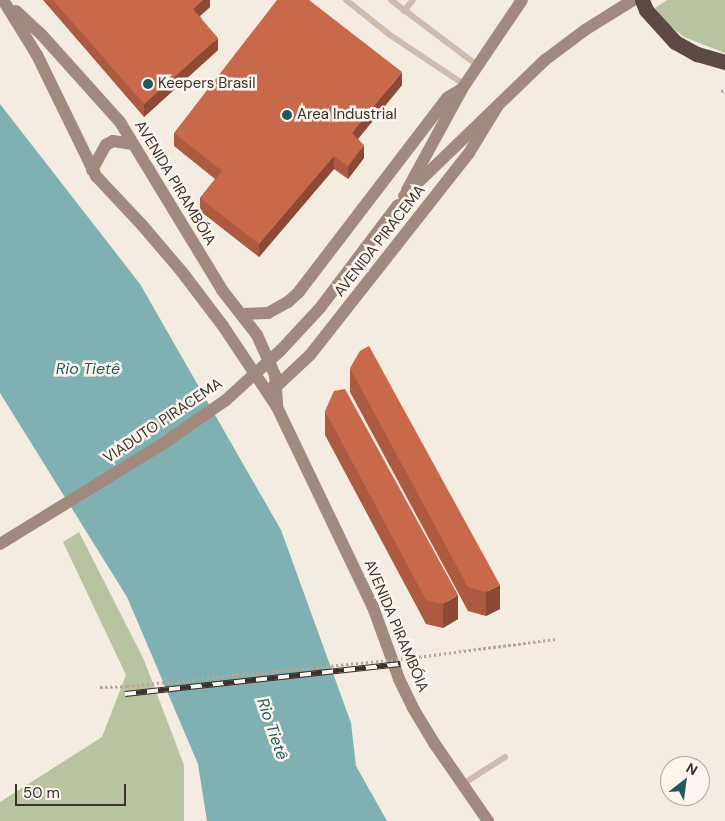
<!DOCTYPE html>
<meta charset="utf-8">
<style>
body{margin:0}
#map{position:relative;width:725px;height:821px;overflow:hidden;background:#f4ebe1;font-family:"DM Sans",sans-serif}
div>[style]{position:absolute}
.green>*{inset:0;background:#b8c4a0}
.water>*{inset:0;background:#7fb0b2}
.path>*{height:2.5px;margin-top:-1.25px;transform-origin:0;background:repeating-linear-gradient(90deg,#b9a596 0 2.5px,transparent 0 5px)}
.service>*{height:6px;margin:-3px;padding:0 3px;transform-origin:3px;border-radius:3px;background:#cdbbac}
.secondary>*{height:12px;margin:-6px;padding:0 6px;transform-origin:6px;border-radius:6px;background:#a18a7d}
.motorway>*{height:15px;margin:-7.5px;padding:0 7.5px;transform-origin:7.5px;border-radius:7.5px;background:#5c4a42}
.rail>*{height:5.5px;margin-top:-2.75px;transform-origin:0;background:repeating-linear-gradient(90deg,#fbf5ee 0 11px,#3b302b 0 22px);box-sizing:border-box;border-block:1px solid #3b302b}
.path-bridge>*{height:2.5px;margin-top:-1.25px;transform-origin:0;background:repeating-linear-gradient(90deg,#b9a596 0 2.5px,transparent 0 5px)}
.secondary-bridge>*{height:12px;margin:-6px;padding:0 6px;transform-origin:6px;border-radius:6px;background:#a18a7d}
.wall>*{inset:0;background:#ac5a40}
.shaded-wall>*{inset:0;background:#8c4a34}
.building>*{inset:0;background:#c8694b}
.dots>*{width:14px;height:14px;translate:-50% -50%;box-sizing:border-box;border:2px solid #fbf5ee;border-radius:50%}
span{translate:-50% -50%;white-space:nowrap;text-align:center;line-height:1.15;-webkit-text-stroke:5px #fbf5ee;paint-order:stroke}
.poi-label{font-size:15px;color:#3b302b}
.left{translate:0 -50%;text-align:left}
.street-label{font-size:15px;color:#3b302b}
.water-label{font-size:16px;color:#1f5a5e;font-style:italic}
.north{position:absolute;left:660px;top:756px;width:50px;height:50px;box-sizing:border-box;background:#fbf5ee;border:1px solid #aea6a0;border-radius:50%;rotate:30deg;font-size:14px;font-weight:700;line-height:20px;text-align:center;color:#3b302b}
.north::after{content:'';display:block;margin:auto;width:18px;height:22px;background:#1f5a5e;clip-path:polygon(50% 0,100% 100%,50% 72%,0 100%)}
.scale{position:absolute;left:15px;top:784px;width:111px;height:22px;box-sizing:border-box;border:2px solid #3b302b;border-top:0;padding-left:6px;font-size:15px;line-height:18px;white-space:nowrap;color:#3b302b;-webkit-text-stroke:4px #fbf5ee;paint-order:stroke}
</style>
<div id="map">
<div class="green">
<div style="clip-path:polygon(667px 0,725px 0,725px 53px,684px 37px,669px 25px,655px 8px)"></div>
<div style="clip-path:polygon(79px 532px,144px 660px,184px 765px,184px 821px,0 821px,0 802px,102px 737px,126px 675px,63px 542px)"></div>
</div>
<div class="water">
<div style="clip-path:polygon(0 104px,140px 284px,281px 530px,351px 723px,356px 766px,387px 821px,207px 821px,198px 764px,127px 597px,0 393px)"></div>
</div>
<div class="path">
<div style="left:721px;top:91px;width:4px;rotate:-14deg"></div>
<div style="left:409px;top:658px;width:147px;rotate:-7.4deg"></div>
<div style="left:100px;top:687px;width:27px;rotate:-2deg"></div>
</div>
<div class="service">
<div style="left:346px;top:0;width:56px;rotate:38.5deg"></div>
<div style="left:390px;top:35px;width:90px;rotate:33.7deg"></div>
<div style="left:391px;top:0;width:108px;rotate:37.1deg"></div>
<div style="left:404px;top:11px;width:14px;rotate:-51deg"></div>
<div style="left:463px;top:784px;width:50px;rotate:-32.7deg"></div>
</div>
<div class="secondary">
<div style="left:3px;top:0;width:65px;rotate:58.3deg"></div>
<div style="left:37px;top:55px;width:135px;rotate:64deg"></div>
<div style="left:96px;top:176px;width:67px;rotate:46.8deg"></div>
<div style="left:142px;top:225px;width:62px;rotate:49.6deg"></div>
<div style="left:182px;top:272px;width:68px;rotate:52.8deg"></div>
<div style="left:223px;top:326px;width:97px;rotate:56.3deg"></div>
<div style="left:277px;top:407px;width:222px;rotate:64.4deg"></div>
<div style="left:373px;top:607px;width:77px;rotate:70.1deg"></div>
<div style="left:399px;top:679px;width:32px;rotate:64deg"></div>
<div style="left:413px;top:708px;width:41px;rotate:59deg"></div>
<div style="left:434px;top:743px;width:95px;rotate:55.3deg"></div>
<div style="left:16px;top:11px;width:34px;rotate:43deg"></div>
<div style="left:41px;top:34px;width:118px;rotate:48.1deg"></div>
<div style="left:120px;top:122px;width:197px;rotate:58.7deg"></div>
<div style="left:222px;top:290px;width:57px;rotate:52.1deg"></div>
<div style="left:257px;top:335px;width:44px;rotate:65.8deg"></div>
<div style="left:275px;top:375px;width:32px;rotate:86deg"></div>
<div style="left:92px;top:170px;width:29px;rotate:-61deg"></div>
<div style="left:106px;top:145px;width:8px;rotate:-30deg"></div>
<div style="left:113px;top:141px;width:20px;rotate:9deg"></div>
<div style="left:407px;top:190px;width:115px;rotate:-61.4deg"></div>
<div style="left:462px;top:89px;width:107px;rotate:-56deg"></div>
<div style="left:404px;top:196px;width:196px;rotate:-44deg"></div>
<div style="left:545px;top:60px;width:50px;rotate:-36.9deg"></div>
<div style="left:585px;top:30px;width:57px;rotate:-32deg"></div>
<div style="left:242px;top:314px;width:26px;rotate:-2deg"></div>
<div style="left:268px;top:313px;width:23px;rotate:-29deg"></div>
<div style="left:288px;top:302px;width:13px;rotate:-42deg"></div>
<div style="left:298px;top:293px;width:245px;rotate:-52.6deg"></div>
<div style="left:447px;top:98px;width:17px;rotate:-31deg"></div>
<div style="left:271px;top:388px;width:6px;rotate:-18deg"></div>
<div style="left:277px;top:386px;width:45px;rotate:-43.2deg"></div>
<div style="left:310px;top:355px;width:257px;rotate:-51.8deg"></div>
<div style="left:469px;top:153px;width:54px;rotate:-58.7deg"></div>
</div>
<div class="motorway">
<div style="left:642px;top:0;width:11px;rotate:68deg"></div>
<div style="left:646px;top:10px;width:43px;rotate:47.8deg"></div>
<div style="left:675px;top:42px;width:25px;rotate:29deg"></div>
<div style="left:697px;top:54px;width:29px;rotate:16deg"></div>
</div>
<div class="rail">
<div style="left:125px;top:694px;width:277px;rotate:-6.2deg"></div>
</div>
<div class="path-bridge">
<div style="left:127px;top:686px;width:283px;rotate:-5.7deg"></div>
</div>
<div class="secondary-bridge">
<div style="left:0;top:544px;width:193px;rotate:-31.6deg"></div>
<div style="left:164px;top:443px;width:75px;rotate:-34.7deg"></div>
<div style="left:226px;top:400px;width:74px;rotate:-42.3deg"></div>
<div style="left:281px;top:350px;width:57px;rotate:-47.1deg"></div>
<div style="left:320px;top:308px;width:129px;rotate:-52.9deg"></div>
</div>
<div class="wall">
<div style="clip-path:polygon(43px 0,210px 0,210px 7px,200px 16px,218px 50px,144px 117px)"></div>
<div style="clip-path:polygon(402px 85px,358px 139px,364px 158px,348px 179px,334px 169px,259px 257px,200px 211px,200px 198px,215px 179px,174px 146px,174px 133px)"></div>
<div style="clip-path:polygon(350px 368px,500px 609px,486px 616px,468px 611px,350px 392px)"></div>
<div style="clip-path:polygon(325px 411px,458px 619px,443px 628px,426px 624px,325px 435px)"></div>
</div>
<div class="shaded-wall">
<div style="clip-path:polygon(203px 0,210px 0,210px 7px,193px 22px,193px 9px)"></div>
<div style="clip-path:polygon(218px 38px,218px 50px,144px 117px,144px 104px)"></div>
<div style="clip-path:polygon(402px 72px,402px 85px,352px 146px,352px 133px)"></div>
<div style="clip-path:polygon(364px 145px,364px 158px,348px 179px,348px 166px)"></div>
<div style="clip-path:polygon(334px 156px,334px 169px,259px 257px,259px 244px)"></div>
<div style="clip-path:polygon(500px 585px,500px 609px,486px 616px,486px 592px)"></div>
<div style="clip-path:polygon(458px 595px,458px 619px,443px 628px,443px 604px)"></div>
</div>
<div class="building">
<div style="clip-path:polygon(53px 0,203px 0,193px 9px,218px 38px,144px 104px)"></div>
<div style="clip-path:polygon(277px 0,309px 0,402px 72px,352px 133px,364px 145px,348px 166px,334px 156px,259px 244px,200px 198px,222px 171px,174px 133px)"></div>
<div style="clip-path:polygon(369px 346px,500px 585px,486px 592px,468px 587px,350px 368px,360px 351px)"></div>
<div style="clip-path:polygon(345px 389px,458px 595px,443px 604px,426px 600px,325px 411px,334px 391px)"></div>
</div>
<div class="dots">
<div style="left:148px;top:84px;background:#1f5a5e"></div>
<div style="left:287px;top:115px;background:#1f5a5e"></div>
</div>
<div class="poi-label">
<span class="left" style="left:158px;top:84px">Keepers Brasil</span>
<span class="left" style="left:297px;top:115px">Area Industrial</span>
</div>
<div class="street-label">
<span style="left:175px;top:183px;rotate:59deg">AVENIDA PIRAMBÓIA</span>
<span style="left:380px;top:241px;rotate:-52deg">AVENIDA PIRACEMA</span>
<span style="left:163px;top:421px;rotate:-34deg">VIADUTO PIRACEMA</span>
<span style="left:396px;top:626px;rotate:67deg">AVENIDA PIRAMBÓIA</span>
</div>
<div class="water-label">
<span style="left:88px;top:369px">Rio Tietê</span>
<span style="left:272px;top:729px;rotate:71deg">Rio Tietê</span>
</div>
<div class="north">N</div>
<div class="scale">50 m</div>
</div>
